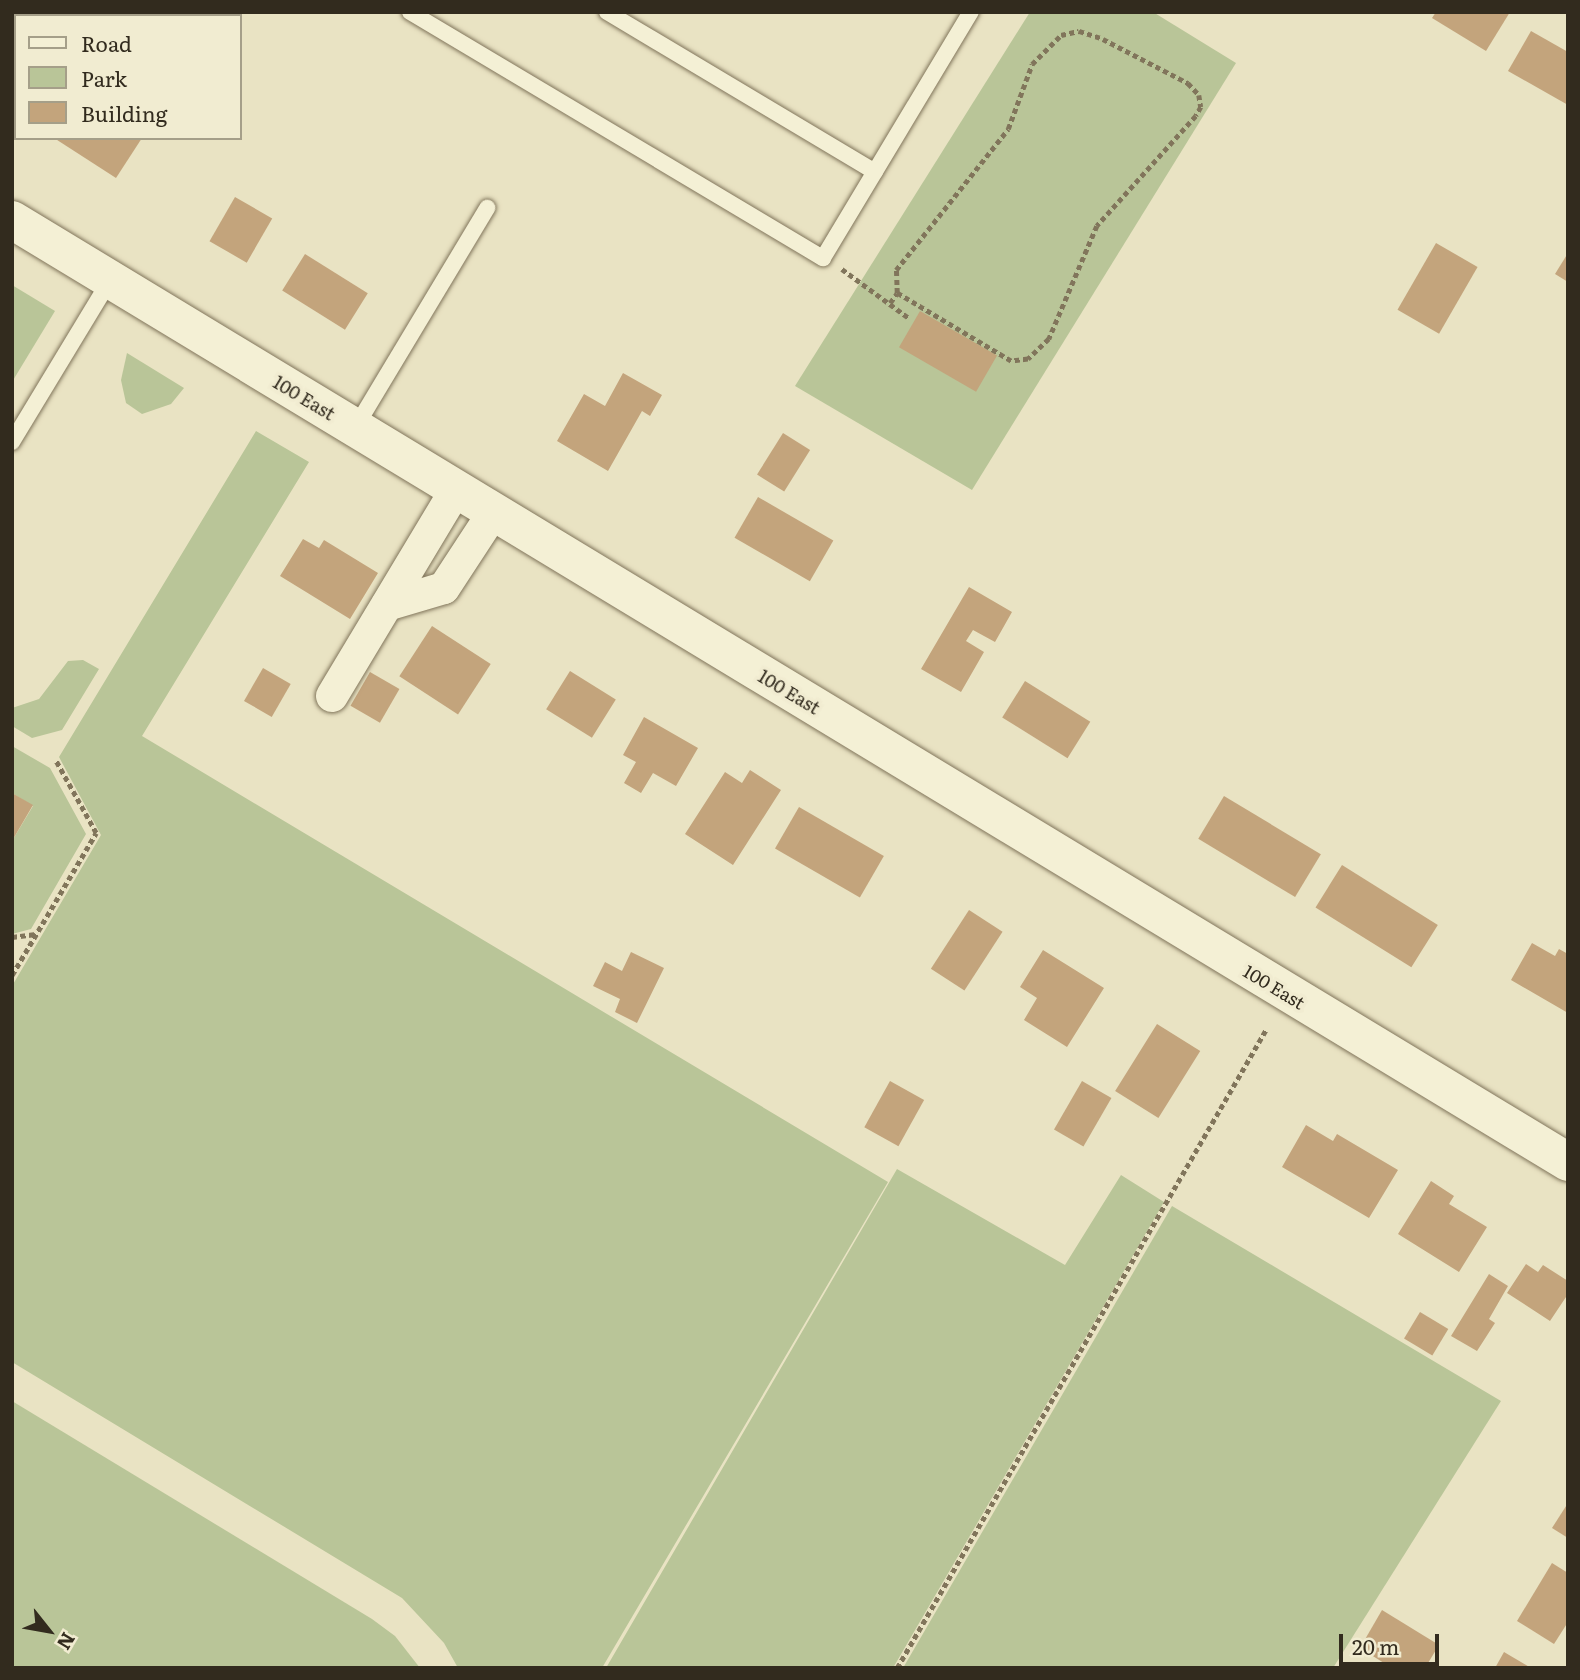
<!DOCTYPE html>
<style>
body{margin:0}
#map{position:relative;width:1580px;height:1680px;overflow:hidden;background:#e9e3c3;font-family:Literata,serif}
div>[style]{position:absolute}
.green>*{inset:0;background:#b9c598}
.building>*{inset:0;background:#c3a47c;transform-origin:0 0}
.path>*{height:4.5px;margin-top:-2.25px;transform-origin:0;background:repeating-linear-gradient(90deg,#81755b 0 5px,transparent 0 8.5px)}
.roads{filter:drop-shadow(0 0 2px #81755b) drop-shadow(0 0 2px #81755b)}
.service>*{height:16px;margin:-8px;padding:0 8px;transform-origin:8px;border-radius:8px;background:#f4f0d5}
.minor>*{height:32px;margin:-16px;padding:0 16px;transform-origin:16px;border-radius:16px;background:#f4f0d5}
.secondary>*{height:38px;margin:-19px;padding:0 19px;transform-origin:19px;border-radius:19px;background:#f4f0d5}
span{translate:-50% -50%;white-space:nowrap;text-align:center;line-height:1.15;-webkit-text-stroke:7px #f1ecd1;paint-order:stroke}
.street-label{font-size:18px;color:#322b1e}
.frame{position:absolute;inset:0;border:14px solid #322b1e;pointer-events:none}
.legend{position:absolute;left:14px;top:14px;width:228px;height:126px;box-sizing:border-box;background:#f1ecd1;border:2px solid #a59f89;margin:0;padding:9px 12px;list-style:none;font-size:21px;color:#322b1e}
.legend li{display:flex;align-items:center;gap:14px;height:35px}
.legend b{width:35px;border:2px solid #a59f89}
.north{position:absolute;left:14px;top:1596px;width:70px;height:70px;-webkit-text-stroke:5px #f1ecd1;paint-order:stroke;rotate:121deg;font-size:19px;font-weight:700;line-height:28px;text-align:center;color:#322b1e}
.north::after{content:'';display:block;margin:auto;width:24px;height:32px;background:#322b1e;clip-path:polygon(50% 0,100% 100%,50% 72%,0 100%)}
.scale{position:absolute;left:1339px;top:1634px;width:100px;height:32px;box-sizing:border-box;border:4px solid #322b1e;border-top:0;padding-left:9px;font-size:21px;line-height:24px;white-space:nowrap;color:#322b1e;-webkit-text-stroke:5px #f1ecd1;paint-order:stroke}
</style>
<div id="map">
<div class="green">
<div style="clip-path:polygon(1030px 12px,1153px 12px,1236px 63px,972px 490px,795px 386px)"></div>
<div style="clip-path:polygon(12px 285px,55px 311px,12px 382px)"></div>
<div style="clip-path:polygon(127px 353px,184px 388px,171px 404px,142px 414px,126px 403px,121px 380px)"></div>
<div style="clip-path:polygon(256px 431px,309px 462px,142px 736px,888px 1182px,602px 1668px,458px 1668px,444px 1643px,402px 1598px,12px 1362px,12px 986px,101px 835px,59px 757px)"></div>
<div style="clip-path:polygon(83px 660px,99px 669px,62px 730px,32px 738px,12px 726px,12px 708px,39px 699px,68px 661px)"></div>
<div style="clip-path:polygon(12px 746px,50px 768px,86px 834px,31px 929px,12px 934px,12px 841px,33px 806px,12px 793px)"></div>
<div style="clip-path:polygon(897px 1169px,1065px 1265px,1121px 1175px,1164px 1202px,893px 1668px,606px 1668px)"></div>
<div style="clip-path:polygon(1172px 1206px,1501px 1401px,1333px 1668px,903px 1668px)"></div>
<div style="clip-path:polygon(12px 1401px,372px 1619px,395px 1636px,420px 1668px,12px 1668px)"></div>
</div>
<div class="building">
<div style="clip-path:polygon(1436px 12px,1510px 12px,1486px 51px,1432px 18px)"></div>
<div style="clip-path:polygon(1531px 31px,1568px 52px,1568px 105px,1508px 71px)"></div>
<div style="clip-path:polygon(54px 138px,142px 138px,116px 178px)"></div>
<div style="left:235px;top:197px;width:43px;height:51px;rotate:30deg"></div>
<div style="left:1436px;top:243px;width:48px;height:77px;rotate:30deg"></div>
<div style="clip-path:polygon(1568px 253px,1568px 282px,1555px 274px)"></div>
<div style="left:305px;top:254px;width:74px;height:43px;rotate:32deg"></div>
<div style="left:920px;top:311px;width:89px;height:42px;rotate:30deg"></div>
<div style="clip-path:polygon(623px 373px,662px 395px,650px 416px,642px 411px,608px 471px,557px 441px,584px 394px,605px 406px)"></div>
<div style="left:783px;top:433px;width:32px;height:49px;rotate:32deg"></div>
<div style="left:758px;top:497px;width:87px;height:47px;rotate:30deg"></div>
<div style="clip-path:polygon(303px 539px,319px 548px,324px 540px,378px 573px,350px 619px,280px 576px)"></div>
<div style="clip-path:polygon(969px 587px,1012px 612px,995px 642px,973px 630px,966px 641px,984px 652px,961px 692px,921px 669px)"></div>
<div style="left:432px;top:626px;width:70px;height:60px;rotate:33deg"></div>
<div style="left:263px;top:668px;width:32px;height:38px;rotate:30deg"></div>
<div style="left:570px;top:671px;width:54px;height:45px;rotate:32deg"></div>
<div style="left:370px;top:672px;width:34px;height:39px;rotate:30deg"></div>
<div style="left:1025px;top:681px;width:77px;height:43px;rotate:32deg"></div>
<div style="clip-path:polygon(644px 717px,698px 748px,676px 786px,653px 773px,641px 793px,624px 783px,636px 762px,623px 755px)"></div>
<div style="clip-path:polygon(750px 770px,781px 790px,733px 865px,685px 834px,725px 772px,742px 783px)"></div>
<div style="clip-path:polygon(12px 793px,33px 805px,12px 841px)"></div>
<div style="left:1224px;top:796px;width:113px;height:50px;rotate:31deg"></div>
<div style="left:799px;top:807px;width:98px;height:48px;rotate:30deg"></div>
<div style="left:1342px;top:865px;width:113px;height:50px;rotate:32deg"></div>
<div style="left:969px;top:910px;width:40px;height:70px;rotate:33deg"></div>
<div style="clip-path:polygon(1532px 943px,1555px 956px,1559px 949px,1568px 954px,1568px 1013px,1511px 980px)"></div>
<div style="clip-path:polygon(1043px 950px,1104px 988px,1067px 1047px,1024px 1020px,1037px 998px,1020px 987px)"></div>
<div style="clip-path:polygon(631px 952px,664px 968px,637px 1023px,615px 1012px,620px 999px,593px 986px,605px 962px,622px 971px)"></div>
<div style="left:1157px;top:1024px;width:51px;height:79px;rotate:32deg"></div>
<div style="left:890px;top:1081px;width:39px;height:53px;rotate:29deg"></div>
<div style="left:1082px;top:1081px;width:34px;height:56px;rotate:30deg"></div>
<div style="clip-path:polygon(1306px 1125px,1333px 1141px,1337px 1134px,1398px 1170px,1369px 1218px,1282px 1167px)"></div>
<div style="clip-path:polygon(1431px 1181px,1454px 1196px,1449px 1204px,1487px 1227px,1459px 1272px,1398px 1234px)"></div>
<div style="clip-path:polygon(1526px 1264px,1538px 1272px,1543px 1265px,1568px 1281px,1568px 1294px,1550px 1321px,1507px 1293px)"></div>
<div style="clip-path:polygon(1489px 1274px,1508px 1286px,1489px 1319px,1495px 1323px,1477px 1351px,1451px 1336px)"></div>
<div style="left:1420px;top:1312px;width:33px;height:31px;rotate:31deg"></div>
<div style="clip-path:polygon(1568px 1503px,1568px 1538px,1552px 1528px)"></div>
<div style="clip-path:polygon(1552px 1563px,1568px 1573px,1568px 1622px,1554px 1644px,1517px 1621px)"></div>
<div style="clip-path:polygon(1382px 1610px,1439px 1645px,1425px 1668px,1392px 1668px,1360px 1648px)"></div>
<div style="clip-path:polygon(1504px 1652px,1531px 1668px,1495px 1668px)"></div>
</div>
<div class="path">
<div style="left:842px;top:269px;width:83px;rotate:36.2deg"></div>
<div style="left:890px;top:303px;width:12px;rotate:-55deg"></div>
<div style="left:897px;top:293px;width:23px;rotate:-92deg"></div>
<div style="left:896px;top:270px;width:180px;rotate:-51.5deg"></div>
<div style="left:1008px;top:129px;width:69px;rotate:-69.7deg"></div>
<div style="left:1032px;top:64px;width:41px;rotate:-45deg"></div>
<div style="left:1061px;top:35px;width:18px;rotate:-13deg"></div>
<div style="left:1079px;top:31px;width:25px;rotate:18deg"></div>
<div style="left:1103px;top:39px;width:96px;rotate:27.4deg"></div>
<div style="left:1188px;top:83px;width:16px;rotate:47deg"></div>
<div style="left:1199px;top:95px;width:12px;rotate:81deg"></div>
<div style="left:1201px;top:107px;width:10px;rotate:119deg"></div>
<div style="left:1196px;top:116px;width:148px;rotate:132deg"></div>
<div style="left:1097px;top:226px;width:123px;rotate:113deg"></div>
<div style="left:1049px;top:339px;width:29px;rotate:136deg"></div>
<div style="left:1028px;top:359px;width:17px;rotate:173deg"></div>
<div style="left:1011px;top:361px;width:133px;rotate:-149.2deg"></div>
<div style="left:12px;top:937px;width:24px;rotate:-7deg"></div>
<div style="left:12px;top:975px;width:165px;rotate:-59.4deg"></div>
<div style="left:96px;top:833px;width:82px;rotate:-119.1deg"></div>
<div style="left:897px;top:1668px;width:739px;rotate:-59.97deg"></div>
</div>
<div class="roads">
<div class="service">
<div style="left:410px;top:12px;width:481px;rotate:30.8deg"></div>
<div style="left:823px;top:258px;width:287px;rotate:-59deg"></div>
<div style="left:607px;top:12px;width:312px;rotate:30.8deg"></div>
<div style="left:355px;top:428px;width:257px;rotate:-59deg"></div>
<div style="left:12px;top:442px;width:189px;rotate:-58.8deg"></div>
</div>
<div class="minor">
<div style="left:387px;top:605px;width:59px;rotate:-16.6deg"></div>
<div style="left:444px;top:588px;width:90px;rotate:-56.8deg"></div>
<div style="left:332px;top:696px;width:240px;rotate:-59deg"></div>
</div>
<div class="secondary">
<div style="left:12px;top:220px;width:1819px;rotate:31.19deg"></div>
</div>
</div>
<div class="street-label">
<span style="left:304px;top:398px;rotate:31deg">100 East</span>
<span style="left:789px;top:692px;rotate:31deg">100 East</span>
<span style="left:1274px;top:987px;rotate:31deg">100 East</span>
</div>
<div class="frame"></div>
<ul class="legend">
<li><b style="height:9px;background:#f4f0d5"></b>Road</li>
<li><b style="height:19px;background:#b9c598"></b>Park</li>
<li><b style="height:19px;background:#c3a47c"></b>Building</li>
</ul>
<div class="north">N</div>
<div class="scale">20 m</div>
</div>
